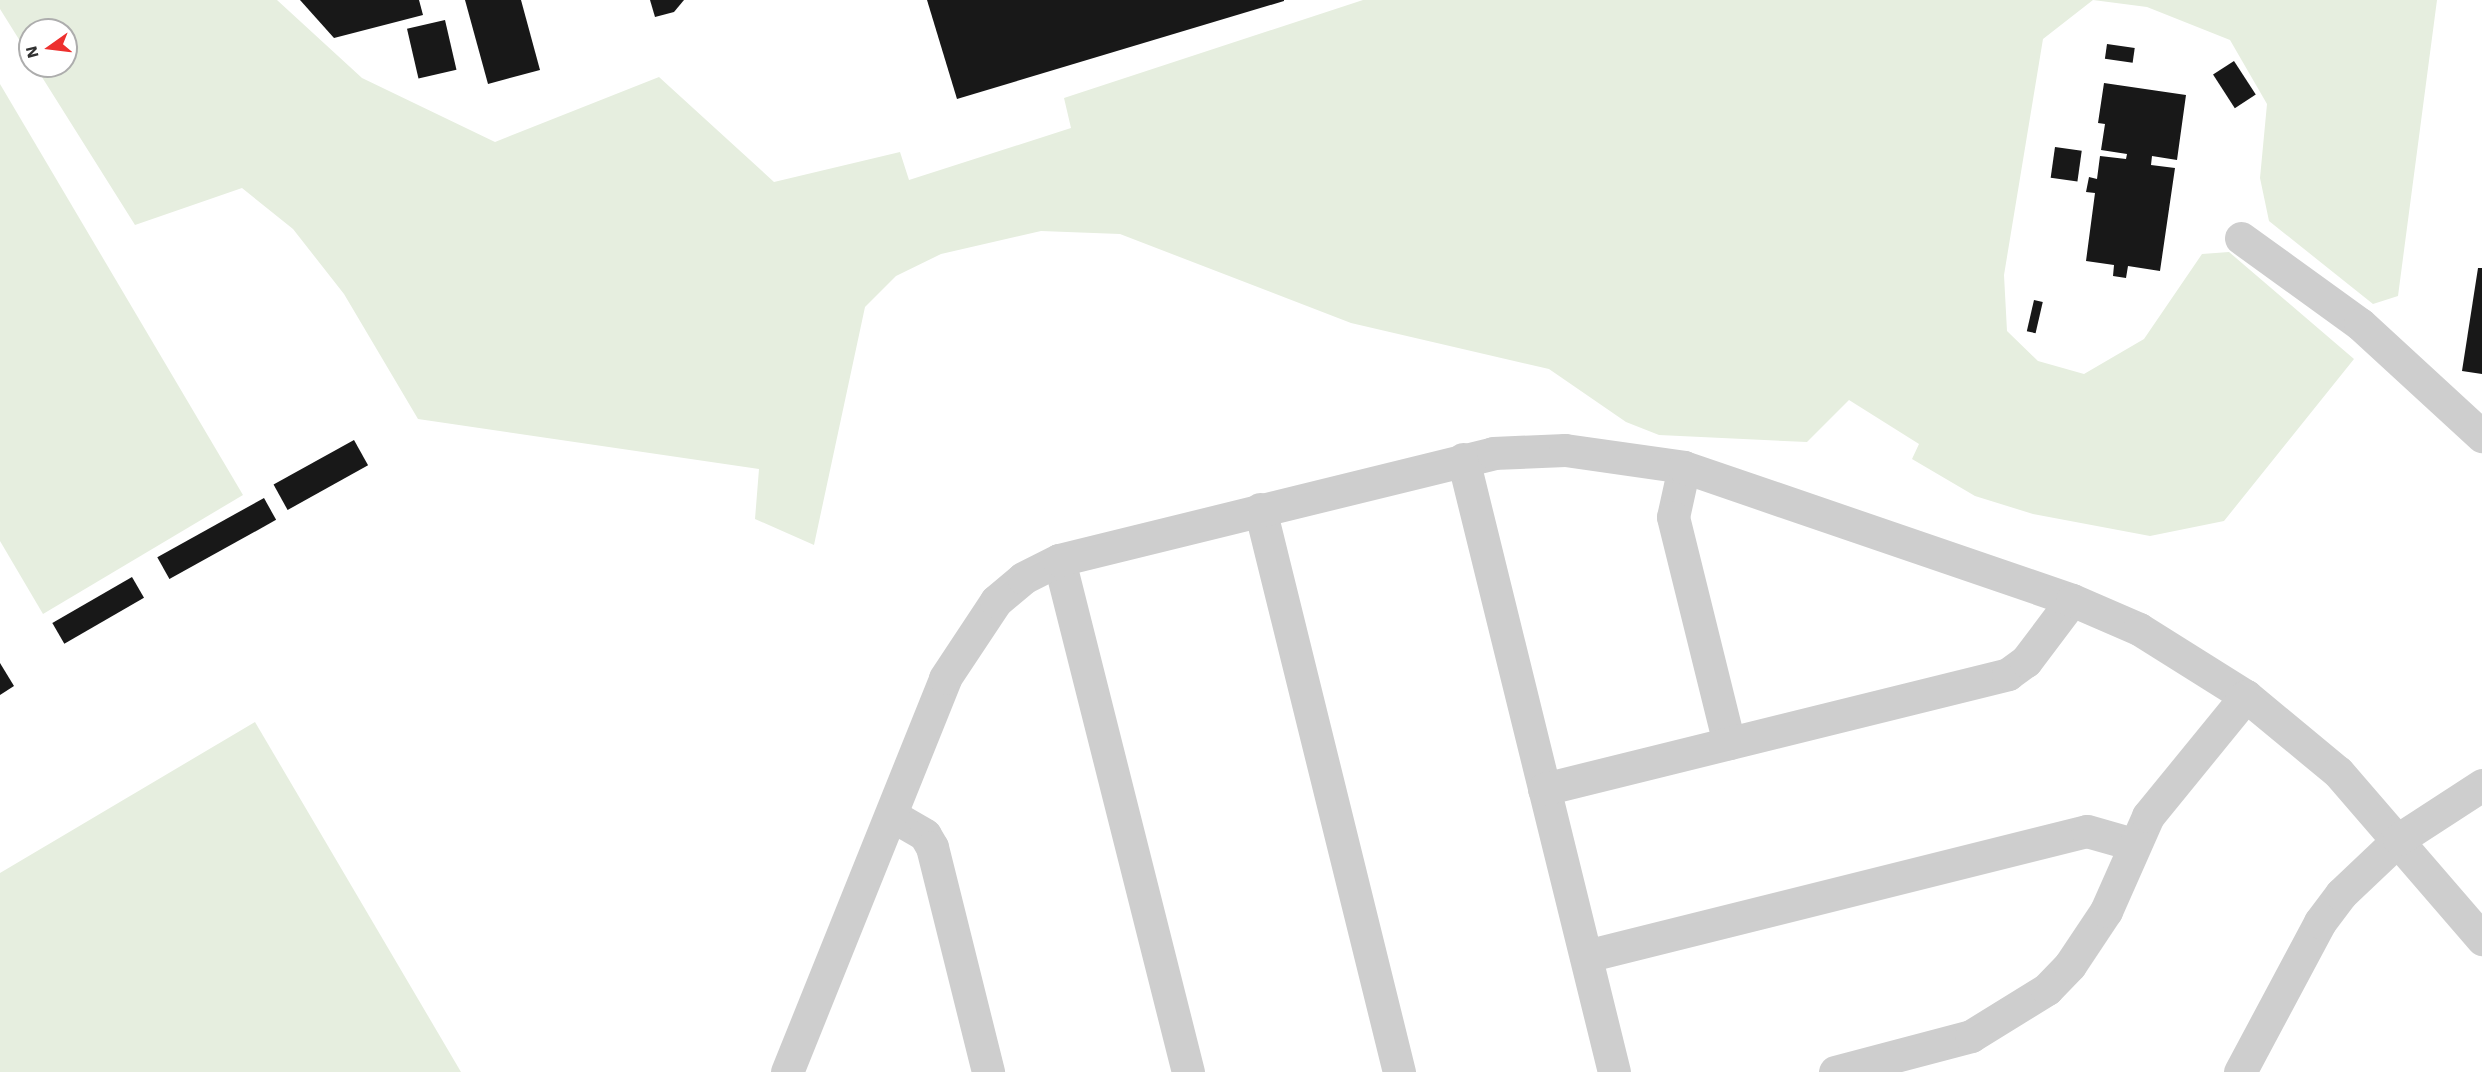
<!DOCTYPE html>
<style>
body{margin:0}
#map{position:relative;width:2482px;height:1072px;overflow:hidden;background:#fff;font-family:"Work Sans",sans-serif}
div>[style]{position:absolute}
.green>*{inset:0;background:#e6eedf}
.building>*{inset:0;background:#181818;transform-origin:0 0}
.minor>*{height:33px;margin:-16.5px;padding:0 16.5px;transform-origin:16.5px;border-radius:16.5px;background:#cecece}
span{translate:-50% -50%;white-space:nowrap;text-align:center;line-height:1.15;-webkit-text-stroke:6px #fff;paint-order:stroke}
.north{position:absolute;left:18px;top:18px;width:60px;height:60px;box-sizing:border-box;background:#fff;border:2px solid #adadad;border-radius:50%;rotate:256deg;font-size:16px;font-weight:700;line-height:24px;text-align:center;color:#313131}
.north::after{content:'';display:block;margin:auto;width:21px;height:27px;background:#ed302e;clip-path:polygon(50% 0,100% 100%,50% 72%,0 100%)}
</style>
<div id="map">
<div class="green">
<div style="clip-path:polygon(0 0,277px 0,362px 78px,495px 142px,659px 77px,774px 182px,900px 152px,909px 180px,1071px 128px,1064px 98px,1363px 0,2437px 0,2398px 296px,2373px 304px,2269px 221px,2260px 178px,2267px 104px,2230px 40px,2147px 7px,2093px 0,2043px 39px,2004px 275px,2007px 331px,2038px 361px,2084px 374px,2144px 339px,2202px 254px,2229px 252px,2354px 359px,2224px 521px,2150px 536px,2033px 514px,1975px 496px,1912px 459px,1919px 444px,1849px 400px,1807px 442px,1659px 435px,1626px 422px,1549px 369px,1351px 323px,1120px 234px,1041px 231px,941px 254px,896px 276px,865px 307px,814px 545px,755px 519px,759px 469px,418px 419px,344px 294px,293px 229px,242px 188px,135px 225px,35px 66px,66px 66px,66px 30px,30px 30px,30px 57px,0 9px)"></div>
<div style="clip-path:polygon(0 84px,243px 495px,43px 614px,0 541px)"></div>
<div style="clip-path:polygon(255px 722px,461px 1072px,0 1072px,0 873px)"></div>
</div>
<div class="building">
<div style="clip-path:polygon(300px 0,419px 0,423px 15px,334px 38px)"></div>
<div style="clip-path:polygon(465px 0,521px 0,540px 70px,488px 84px)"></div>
<div style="clip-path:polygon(650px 0,684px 0,674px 12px,655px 17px)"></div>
<div style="clip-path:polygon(927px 0,1284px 0,1284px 1px,957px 99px)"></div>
<div style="left:445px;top:20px;width:51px;height:39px;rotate:77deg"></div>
<div style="left:2107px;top:44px;width:28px;height:15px;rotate:8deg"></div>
<div style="left:2234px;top:61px;width:40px;height:25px;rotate:57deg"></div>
<div style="clip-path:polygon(2104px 83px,2186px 95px,2177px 160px,2152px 156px,2151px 165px,2175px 168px,2160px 271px,2128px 266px,2126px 278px,2113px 276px,2114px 265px,2086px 261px,2095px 193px,2086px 192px,2089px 177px,2097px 179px,2100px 156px,2126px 159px,2127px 154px,2101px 150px,2105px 124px,2098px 123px)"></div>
<div style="left:2055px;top:147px;width:27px;height:31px;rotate:8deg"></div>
<div style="clip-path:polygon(2478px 268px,2482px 268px,2482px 374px,2462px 371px)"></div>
<div style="left:2034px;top:300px;width:9px;height:32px;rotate:13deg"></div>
<div style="left:354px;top:440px;width:29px;height:92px;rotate:61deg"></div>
<div style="left:264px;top:498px;width:25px;height:122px;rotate:61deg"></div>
<div style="left:132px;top:577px;width:24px;height:92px;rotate:60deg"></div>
<div style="clip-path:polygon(0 663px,14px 686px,0 695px)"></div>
</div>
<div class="minor">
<div style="left:2241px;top:238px;width:147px;rotate:35.9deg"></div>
<div style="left:2360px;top:324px;width:166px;rotate:42.6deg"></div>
<div style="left:1463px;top:459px;width:631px;rotate:76.16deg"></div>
<div style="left:1684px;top:467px;width:51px;rotate:102.4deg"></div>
<div style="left:1673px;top:517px;width:233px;rotate:76.1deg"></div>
<div style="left:1260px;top:509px;width:580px;rotate:76.13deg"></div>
<div style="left:1059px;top:560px;width:528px;rotate:75.86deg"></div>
<div style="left:1544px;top:789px;width:478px;rotate:-13.9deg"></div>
<div style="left:2008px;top:674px;width:22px;rotate:-36deg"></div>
<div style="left:2026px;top:661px;width:76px;rotate:-53deg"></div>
<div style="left:891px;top:815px;width:39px;rotate:30deg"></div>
<div style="left:925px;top:835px;width:14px;rotate:60deg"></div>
<div style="left:932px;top:847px;width:232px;rotate:76deg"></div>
<div style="left:1586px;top:956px;width:516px;rotate:-14.01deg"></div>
<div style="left:2087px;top:831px;width:48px;rotate:15.8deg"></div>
<div style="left:787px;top:1072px;width:424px;rotate:-68.1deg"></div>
<div style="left:945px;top:678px;width:92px;rotate:-56.5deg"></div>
<div style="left:996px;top:601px;width:35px;rotate:-40deg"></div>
<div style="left:1023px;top:578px;width:40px;rotate:-26.6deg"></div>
<div style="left:1059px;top:560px;width:447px;rotate:-13.8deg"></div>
<div style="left:1493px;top:453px;width:72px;rotate:-2.4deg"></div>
<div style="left:1565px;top:450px;width:120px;rotate:8.1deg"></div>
<div style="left:1684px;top:467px;width:410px;rotate:18.9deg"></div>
<div style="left:2072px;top:600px;width:73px;rotate:23.4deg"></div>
<div style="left:2139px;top:629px;width:126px;rotate:32.1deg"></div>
<div style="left:2246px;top:696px;width:119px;rotate:39.6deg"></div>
<div style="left:2338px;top:772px;width:221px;rotate:49.2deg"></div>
<div style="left:1835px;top:1072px;width:141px;rotate:-14.8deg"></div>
<div style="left:1971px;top:1036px;width:89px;rotate:-31.7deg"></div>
<div style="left:2047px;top:989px;width:33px;rotate:-46deg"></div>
<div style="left:2070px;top:965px;width:65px;rotate:-56.3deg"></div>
<div style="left:2106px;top:911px;width:104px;rotate:-66.1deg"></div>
<div style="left:2148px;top:816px;width:155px;rotate:-50.8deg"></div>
<div style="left:2240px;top:1072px;width:170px;rotate:-61.9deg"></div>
<div style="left:2320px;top:922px;width:35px;rotate:-53deg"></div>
<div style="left:2341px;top:894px;width:80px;rotate:-43.5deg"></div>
<div style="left:2399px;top:839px;width:99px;rotate:-33deg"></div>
</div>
<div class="north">N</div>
</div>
